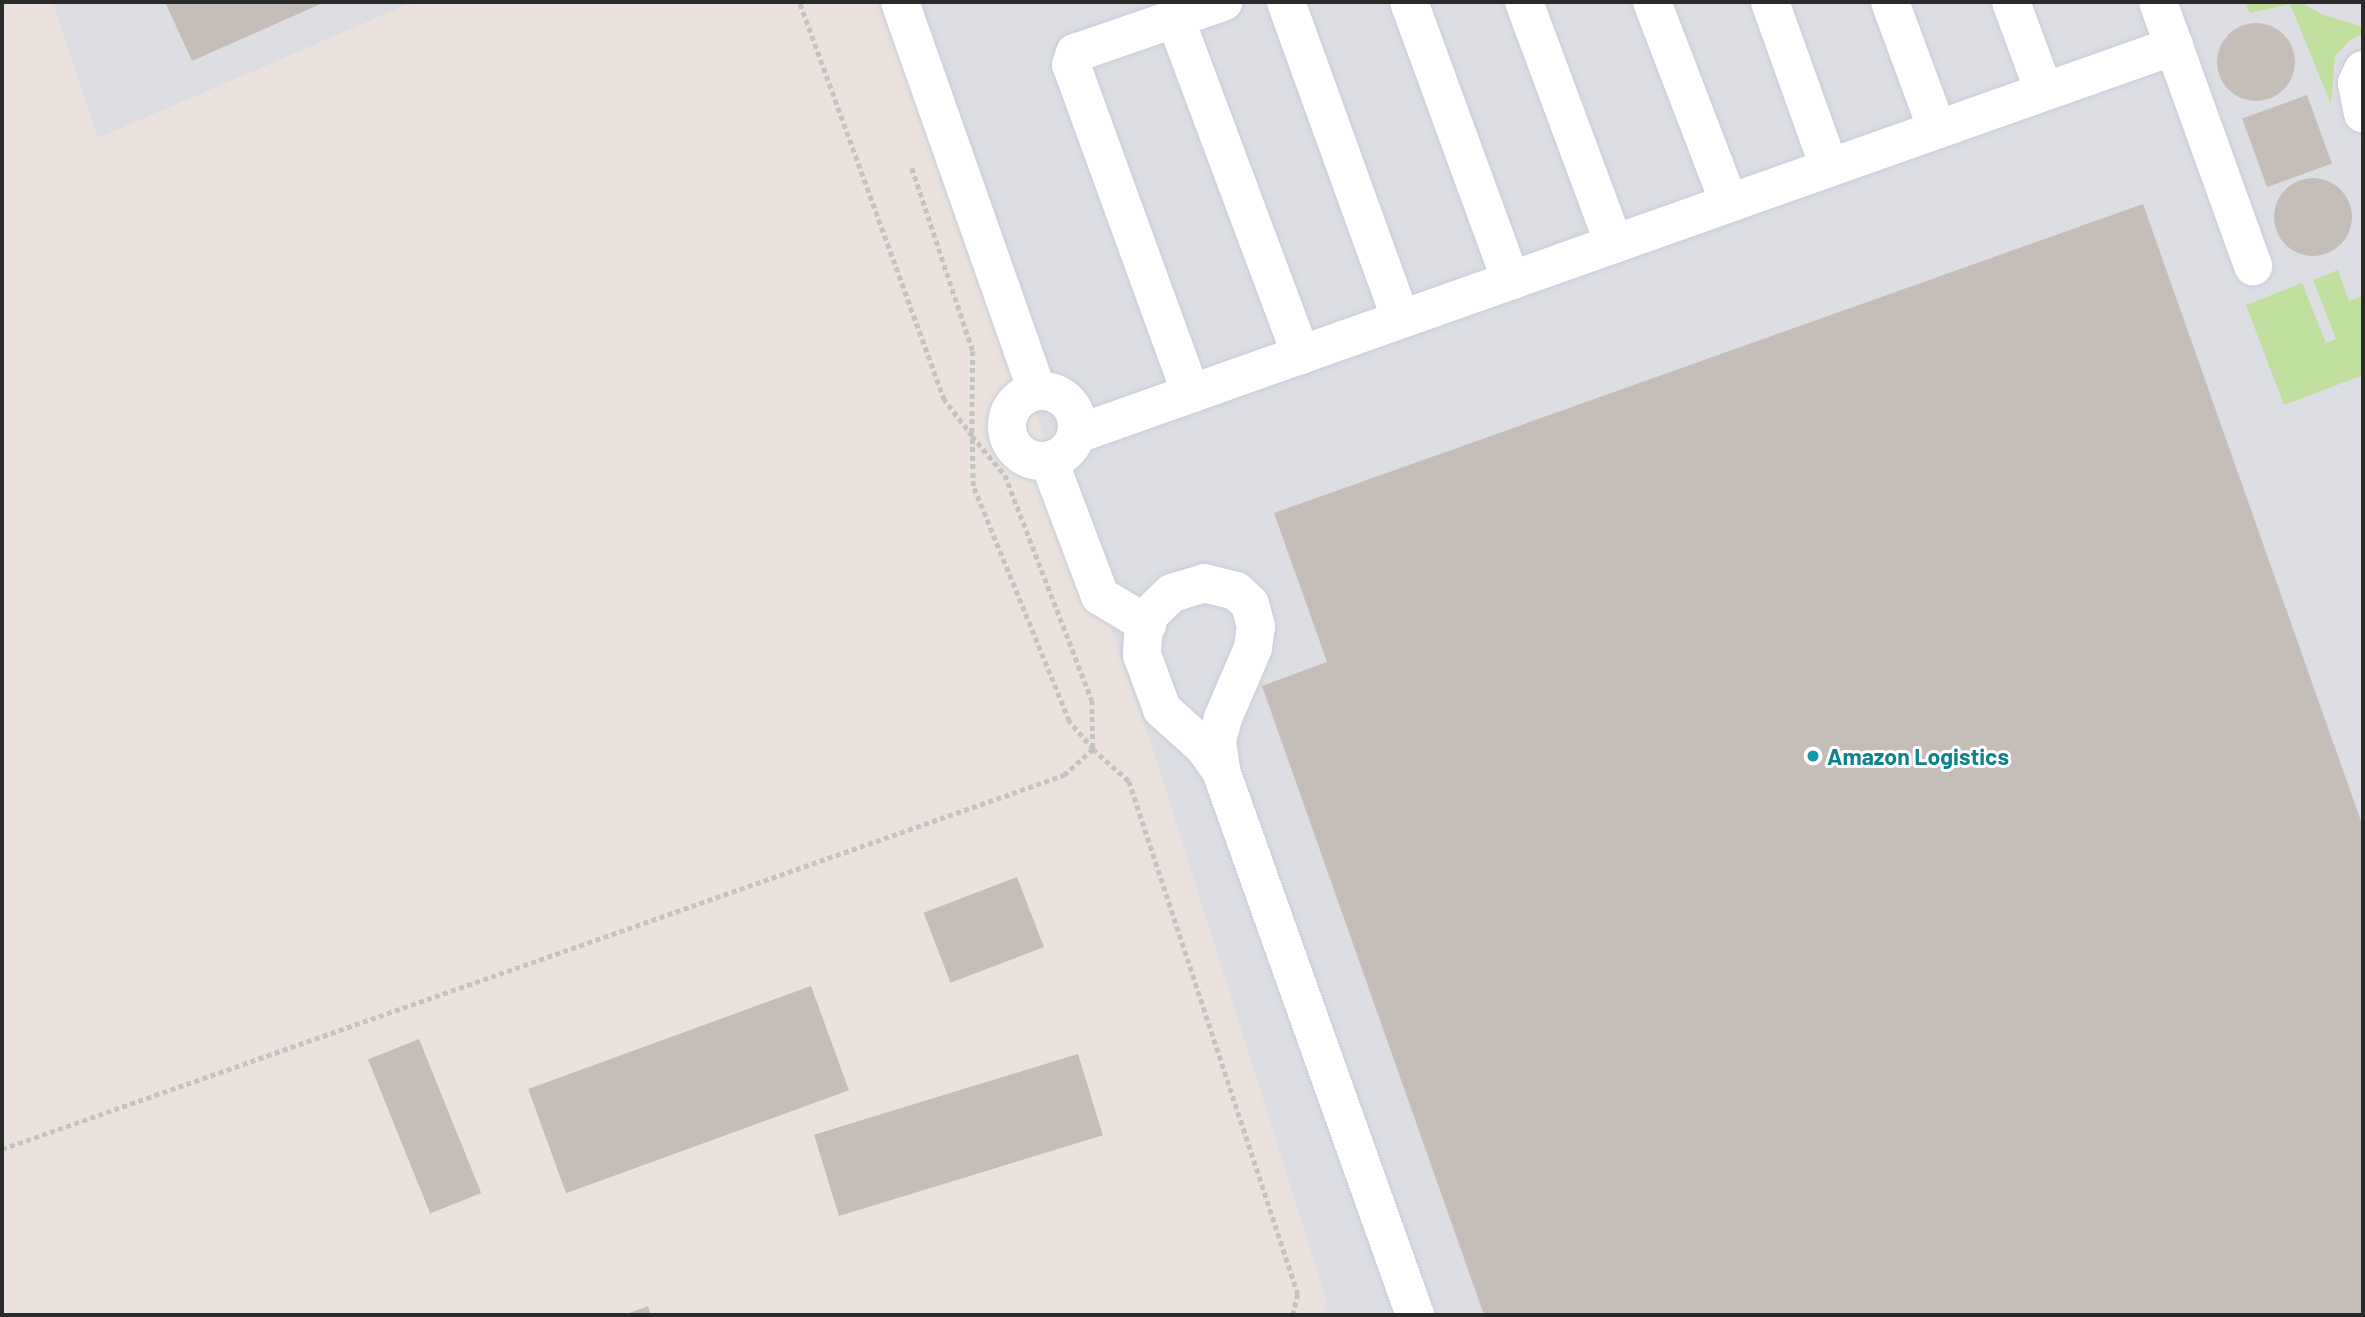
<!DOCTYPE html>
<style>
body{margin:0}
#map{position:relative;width:2365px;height:1317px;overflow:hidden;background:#ebe2dd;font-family:Barlow,sans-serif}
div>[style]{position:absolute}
.industrial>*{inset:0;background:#dddde4}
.green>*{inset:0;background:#c0de9d}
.building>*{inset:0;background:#c4bdb8;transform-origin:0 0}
.round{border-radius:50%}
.path>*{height:4.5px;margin-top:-2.25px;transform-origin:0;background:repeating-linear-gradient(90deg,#c3c3c3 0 5px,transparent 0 8.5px)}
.roads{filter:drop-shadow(0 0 2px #c8ced7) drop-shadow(0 0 2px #c8ced7)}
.minor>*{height:38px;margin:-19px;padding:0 19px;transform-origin:19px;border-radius:19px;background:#fff}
.minor>.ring{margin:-19px;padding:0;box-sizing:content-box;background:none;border:38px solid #fff;border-radius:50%}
.dots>*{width:19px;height:19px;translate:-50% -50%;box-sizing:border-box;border:4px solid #fff;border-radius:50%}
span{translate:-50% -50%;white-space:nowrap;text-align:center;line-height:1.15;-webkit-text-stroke:6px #fff;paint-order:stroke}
.culture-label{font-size:23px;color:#0d838f;font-weight:700}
.left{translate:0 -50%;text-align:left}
.frame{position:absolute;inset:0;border:4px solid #2a2a2a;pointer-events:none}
</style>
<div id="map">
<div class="industrial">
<div style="clip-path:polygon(53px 2px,413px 2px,98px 138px)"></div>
<div style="clip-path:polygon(892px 2px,2363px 2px,2363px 1315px,1322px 1315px,1327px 1302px,1153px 749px)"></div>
</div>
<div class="green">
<div style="clip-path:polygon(2245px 2px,2300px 2px,2324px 15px,2363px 27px,2363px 33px,2349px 41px,2335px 56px,2331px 104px,2290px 4px,2250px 13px)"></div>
<div style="clip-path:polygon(2338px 270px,2349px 301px,2363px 296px,2363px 375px,2284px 405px,2246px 305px,2302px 283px,2326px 343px,2336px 339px,2313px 280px)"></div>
</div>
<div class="building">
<div style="clip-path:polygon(165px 2px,325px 2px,192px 61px)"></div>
<div class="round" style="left:2217px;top:23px;width:78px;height:78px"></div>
<div style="left:2307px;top:95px;width:73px;height:69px;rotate:70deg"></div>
<div class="round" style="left:2274px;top:178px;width:78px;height:78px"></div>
<div style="clip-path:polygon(2143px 204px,2363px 827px,2363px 1315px,1484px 1315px,1262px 686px,1327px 662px,1274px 513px)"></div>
<div style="left:1017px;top:877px;width:75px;height:100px;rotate:69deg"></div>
<div style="left:811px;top:986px;width:111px;height:301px;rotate:70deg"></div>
<div style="left:419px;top:1039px;width:166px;height:55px;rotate:68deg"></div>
<div style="left:1078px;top:1054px;width:85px;height:276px;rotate:73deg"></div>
<div style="clip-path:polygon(648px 1306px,651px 1315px,624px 1315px)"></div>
</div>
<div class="path">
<div style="left:912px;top:168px;width:193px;rotate:71.6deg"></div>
<div style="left:973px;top:351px;width:85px;rotate:90.7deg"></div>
<div style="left:972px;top:436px;width:51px;rotate:49.8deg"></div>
<div style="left:1005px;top:475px;width:241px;rotate:68.9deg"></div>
<div style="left:1092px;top:700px;width:49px;rotate:88.8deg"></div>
<div style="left:1093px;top:749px;width:48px;rotate:41.6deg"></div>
<div style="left:1129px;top:781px;width:540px;rotate:71.77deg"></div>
<div style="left:1298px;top:1294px;width:22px;rotate:103deg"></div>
<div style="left:2px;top:1149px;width:1126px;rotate:-19.4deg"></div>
<div style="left:1064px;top:775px;width:39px;rotate:-42deg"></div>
<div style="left:1093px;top:749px;width:37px;rotate:-131deg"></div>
<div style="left:1069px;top:721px;width:254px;rotate:-112.2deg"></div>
<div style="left:973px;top:486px;width:50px;rotate:-91.1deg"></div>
<div style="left:972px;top:436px;width:46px;rotate:-127.9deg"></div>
<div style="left:944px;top:400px;width:424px;rotate:-110deg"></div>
</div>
<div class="roads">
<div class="minor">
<div style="left:900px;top:2px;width:412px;rotate:70.6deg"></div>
<div style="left:1286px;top:2px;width:337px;rotate:70.1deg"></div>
<div style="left:1409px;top:2px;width:297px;rotate:69.9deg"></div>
<div style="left:1524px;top:2px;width:258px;rotate:69.6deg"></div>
<div style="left:1652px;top:2px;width:215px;rotate:69deg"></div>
<div style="left:1770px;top:2px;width:175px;rotate:70.3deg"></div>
<div style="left:1890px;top:2px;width:135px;rotate:69.7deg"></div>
<div style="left:2011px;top:2px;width:95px;rotate:69.7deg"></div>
<div style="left:2158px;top:2px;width:281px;rotate:70.2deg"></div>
<div style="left:1175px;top:18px;width:360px;rotate:69.5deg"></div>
<div style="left:2363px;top:70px;width:14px;rotate:115deg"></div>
<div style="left:2357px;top:83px;width:31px;rotate:79deg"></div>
<div class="ring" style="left:1007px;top:391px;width:32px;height:32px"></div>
<div style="left:1191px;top:394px;width:350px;rotate:-110deg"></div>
<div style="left:1071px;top:65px;width:13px;rotate:-72deg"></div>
<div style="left:1075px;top:53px;width:157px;rotate:-19deg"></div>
<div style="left:1077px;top:434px;width:1164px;rotate:-19.48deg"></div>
<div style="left:1049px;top:461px;width:144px;rotate:69.3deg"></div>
<div style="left:1100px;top:596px;width:55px;rotate:30.8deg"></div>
<div style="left:1221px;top:771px;width:29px;rotate:-125deg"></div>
<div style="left:1204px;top:747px;width:57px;rotate:-137.9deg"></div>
<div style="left:1162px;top:709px;width:58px;rotate:-110.3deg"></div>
<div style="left:1142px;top:655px;width:21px;rotate:-87deg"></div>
<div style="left:1143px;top:634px;width:21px;rotate:-71deg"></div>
<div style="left:1150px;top:614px;width:30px;rotate:-44deg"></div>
<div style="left:1172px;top:593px;width:34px;rotate:-17deg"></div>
<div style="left:1204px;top:583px;width:33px;rotate:14deg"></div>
<div style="left:1236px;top:591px;width:19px;rotate:43deg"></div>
<div style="left:1250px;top:604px;width:23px;rotate:75deg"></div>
<div style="left:1256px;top:626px;width:22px;rotate:98deg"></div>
<div style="left:1253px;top:648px;width:76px;rotate:113.2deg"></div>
<div style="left:1223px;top:718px;width:24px;rotate:105deg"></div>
<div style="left:1217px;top:741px;width:30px;rotate:82deg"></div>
<div style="left:1221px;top:771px;width:578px;rotate:70.37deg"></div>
</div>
</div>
<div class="dots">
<div style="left:1813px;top:756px;background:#0f9aa8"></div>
</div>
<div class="culture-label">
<span class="left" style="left:1827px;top:756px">Amazon Logistics</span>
</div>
<div class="frame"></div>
</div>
